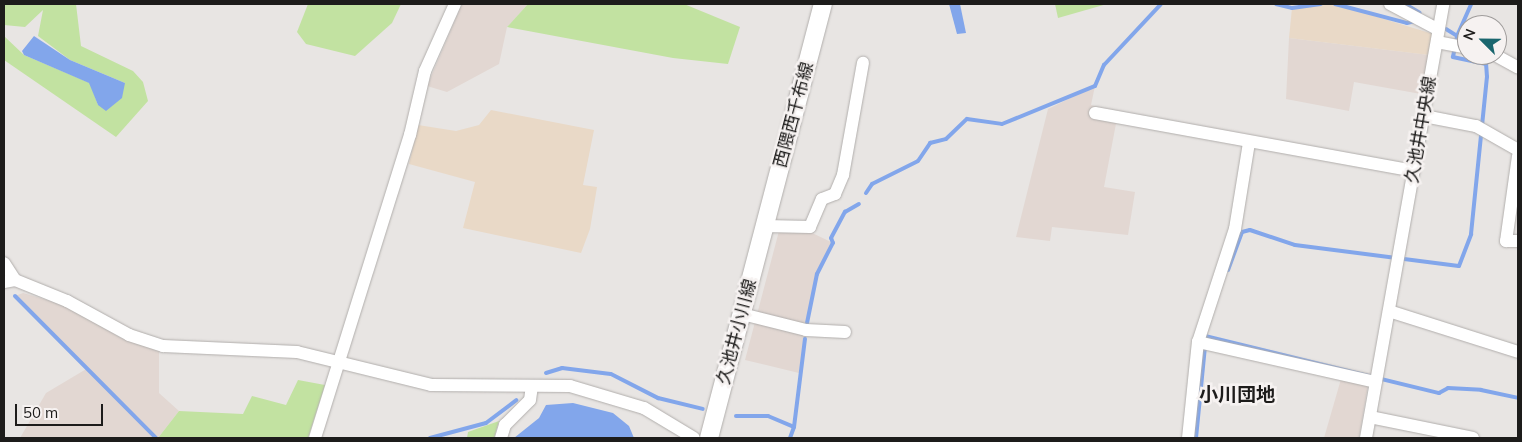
<!DOCTYPE html>
<meta charset="utf-8">
<style>
body{margin:0}
#map{position:relative;width:1522px;height:442px;overflow:hidden;background:#e8e5e3;font-family:Mulish,"Noto Sans JP",sans-serif}
div>[style]{position:absolute}
.built>*{inset:0;background:#e2d7d2}
.industrial>*{inset:0;background:#e9d9c7}
.green>*{inset:0;background:#c2e2a1}
.water>*{inset:0;background:#82a6eb}
.stream>*{height:4px;margin:-2px;padding:0 2px;transform-origin:2px;border-radius:2px;background:#82a6eb}
.roads{filter:drop-shadow(0 0 1px #b1aeac) drop-shadow(0 0 1px #b1aeac)}
.street>*{height:12px;margin:-6px;padding:0 6px;transform-origin:6px;border-radius:6px;background:#fff}
.secondary>*{height:18px;margin:-9px;padding:0 9px;transform-origin:9px;border-radius:9px;background:#fff}
span{translate:-50% -50%;white-space:nowrap;text-align:center;line-height:1.15;-webkit-text-stroke:5px #f6f2f1;paint-order:stroke}
.street-label{font-size:18px;color:#1d1c1b}
.neighbourhood-label{font-size:19px;color:#1d1c1b;font-weight:700}
.frame{position:absolute;inset:0;border:5px solid #1d1c1b;pointer-events:none}
.north{position:absolute;left:1457px;top:15px;width:50px;height:50px;box-sizing:border-box;background:#f6f2f1;border:1px solid #9f9c9b;border-radius:50%;rotate:293deg;font-size:14px;font-weight:700;line-height:20px;text-align:center;color:#1d1c1b}
.north::after{content:'';display:block;margin:auto;width:18px;height:22px;background:#1a666e;clip-path:polygon(50% 0,100% 100%,50% 72%,0 100%)}
.scale{position:absolute;left:15px;top:404px;width:88px;height:22px;box-sizing:border-box;border:2px solid #1d1c1b;border-top:0;padding-left:6px;font-size:15px;line-height:18px;white-space:nowrap;color:#1d1c1b;-webkit-text-stroke:4px #f6f2f1;paint-order:stroke}
</style>
<div id="map">
<div class="built">
<div style="clip-path:polygon(462px 4px,528px 4px,507px 27px,499px 64px,447px 92px,427px 86px)"></div>
<div style="clip-path:polygon(1289px 38px,1429px 55px,1421px 94px,1354px 82px,1349px 111px,1286px 99px)"></div>
<div style="clip-path:polygon(1095px 86px,1091px 105px,1118px 113px,1104px 187px,1135px 192px,1128px 235px,1052px 227px,1050px 241px,1016px 237px,1048px 109px)"></div>
<div style="clip-path:polygon(806px 230px,833px 243px,817px 274px,799px 373px,745px 360px,779px 231px)"></div>
<div style="clip-path:polygon(23px 293px,64px 305px,121px 338px,159px 351px,159px 393px,179px 411px,158px 438px,20px 438px,46px 393px,88px 368px,15px 296px)"></div>
<div style="clip-path:polygon(1341px 379px,1368px 385px,1359px 438px,1324px 438px)"></div>
</div>
<div class="industrial">
<div style="clip-path:polygon(1321px 4px,1335px 4px,1433px 34px,1429px 55px,1289px 38px,1292px 8px)"></div>
<div style="clip-path:polygon(491px 110px,594px 130px,583px 185px,597px 187px,590px 229px,581px 253px,463px 228px,475px 182px,409px 164px,418px 125px,456px 131px,479px 125px)"></div>
</div>
<div class="green">
<div style="clip-path:polygon(4px 4px,76px 4px,81px 46px,133px 71px,143px 82px,148px 101px,116px 137px,4px 60px,4px 36px,24px 55px,90px 83px,98px 105px,125px 83px,70px 60px,38px 36px,43px 10px,25px 27px,4px 25px)"></div>
<div style="clip-path:polygon(308px 4px,401px 4px,392px 23px,355px 56px,306px 44px,297px 32px)"></div>
<div style="clip-path:polygon(528px 4px,684px 4px,740px 27px,728px 64px,673px 58px,507px 27px)"></div>
<div style="clip-path:polygon(1055px 4px,1107px 4px,1058px 18px)"></div>
<div style="clip-path:polygon(298px 380px,325px 385px,308px 438px,158px 438px,179px 411px,243px 414px,252px 396px,286px 405px)"></div>
<div style="clip-path:polygon(499px 421px,494px 438px,467px 438px,468px 432px)"></div>
</div>
<div class="water">
<div style="clip-path:polygon(949px 4px,960px 4px,966px 33px,957px 34px)"></div>
<div style="clip-path:polygon(34px 36px,70px 60px,125px 83px,122px 98px,106px 111px,98px 105px,89px 83px,24px 55px,22px 51px)"></div>
<div style="clip-path:polygon(573px 403px,613px 413px,629px 426px,634px 438px,514px 438px,539px 418px,546px 405px)"></div>
</div>
<div class="stream">
<div style="left:1276px;top:4px;width:16px;rotate:14deg"></div>
<div style="left:1292px;top:8px;width:29px;rotate:-8deg"></div>
<div style="left:1335px;top:4px;width:74px;rotate:14.8deg"></div>
<div style="left:1407px;top:23px;width:8px;rotate:-14deg"></div>
<div style="left:1405px;top:4px;width:17px;rotate:31deg"></div>
<div style="left:1446px;top:29px;width:13px;rotate:32deg"></div>
<div style="left:866px;top:193px;width:11px;rotate:-56deg"></div>
<div style="left:872px;top:184px;width:51px;rotate:-26.6deg"></div>
<div style="left:918px;top:161px;width:22px;rotate:-56deg"></div>
<div style="left:930px;top:143px;width:16px;rotate:-14deg"></div>
<div style="left:946px;top:139px;width:29px;rotate:-44deg"></div>
<div style="left:967px;top:119px;width:35px;rotate:8deg"></div>
<div style="left:1002px;top:124px;width:100px;rotate:-22.2deg"></div>
<div style="left:1095px;top:86px;width:23px;rotate:-67deg"></div>
<div style="left:1104px;top:65px;width:83px;rotate:-46.9deg"></div>
<div style="left:1228px;top:270px;width:40px;rotate:-69.8deg"></div>
<div style="left:1242px;top:232px;width:8px;rotate:-14deg"></div>
<div style="left:1250px;top:230px;width:47px;rotate:18.4deg"></div>
<div style="left:1295px;top:245px;width:165px;rotate:7.3deg"></div>
<div style="left:1459px;top:266px;width:34px;rotate:-69deg"></div>
<div style="left:1471px;top:234px;width:158px;rotate:-84.2deg"></div>
<div style="left:1487px;top:77px;width:13px;rotate:-94deg"></div>
<div style="left:1486px;top:64px;width:34px;rotate:-168deg"></div>
<div style="left:1453px;top:57px;width:21px;rotate:-79deg"></div>
<div style="left:1457px;top:36px;width:35px;rotate:-66deg"></div>
<div style="left:15px;top:296px;width:200px;rotate:45.2deg"></div>
<div style="left:807px;top:323px;width:50px;rotate:-78.5deg"></div>
<div style="left:817px;top:274px;width:35px;rotate:-63deg"></div>
<div style="left:833px;top:243px;width:5px;rotate:-112deg"></div>
<div style="left:831px;top:238px;width:30px;rotate:-62deg"></div>
<div style="left:845px;top:212px;width:16px;rotate:-30deg"></div>
<div style="left:1205px;top:336px;width:241px;rotate:13.7deg"></div>
<div style="left:1439px;top:393px;width:10px;rotate:-29deg"></div>
<div style="left:1448px;top:388px;width:33px;rotate:3deg"></div>
<div style="left:1481px;top:390px;width:38px;rotate:12deg"></div>
<div style="left:546px;top:373px;width:17px;rotate:-17deg"></div>
<div style="left:562px;top:368px;width:49px;rotate:7deg"></div>
<div style="left:611px;top:374px;width:53px;rotate:27.1deg"></div>
<div style="left:658px;top:398px;width:46px;rotate:13.7deg"></div>
<div style="left:736px;top:416px;width:32px"></div>
<div style="left:768px;top:416px;width:28px;rotate:23deg"></div>
<div style="left:794px;top:427px;width:12px;rotate:110deg"></div>
<div style="left:794px;top:427px;width:89px;rotate:-82.9deg"></div>
<div style="left:430px;top:438px;width:58px;rotate:-15deg"></div>
<div style="left:486px;top:423px;width:38px;rotate:-37deg"></div>
<div style="left:1196px;top:438px;width:92px;rotate:-84.4deg"></div>
</div>
<div class="roads">
<div class="street">
<div style="left:1390px;top:4px;width:55px;rotate:28deg"></div>
<div style="left:1437px;top:42px;width:31px;rotate:11deg"></div>
<div style="left:1495px;top:55px;width:26px;rotate:29deg"></div>
<div style="left:1095px;top:113px;width:324px;rotate:10.3deg"></div>
<div style="left:1424px;top:116px;width:53px;rotate:10.9deg"></div>
<div style="left:1476px;top:126px;width:48px;rotate:29.7deg"></div>
<div style="left:1518px;top:156px;width:86px;rotate:98deg"></div>
<div style="left:1506px;top:241px;width:12px"></div>
<div style="left:765px;top:226px;width:45px;rotate:1.3deg"></div>
<div style="left:810px;top:227px;width:30px;rotate:-67deg"></div>
<div style="left:822px;top:199px;width:14px;rotate:-21deg"></div>
<div style="left:835px;top:194px;width:21px;rotate:-67deg"></div>
<div style="left:843px;top:175px;width:114px;rotate:-79.9deg"></div>
<div style="left:4px;top:263px;width:20px;rotate:57deg"></div>
<div style="left:4px;top:282px;width:11px;rotate:-10deg"></div>
<div style="left:15px;top:280px;width:56px;rotate:22deg"></div>
<div style="left:67px;top:301px;width:71px;rotate:28.7deg"></div>
<div style="left:129px;top:335px;width:36px;rotate:18deg"></div>
<div style="left:163px;top:346px;width:134px;rotate:2.6deg"></div>
<div style="left:297px;top:352px;width:138px;rotate:13.8deg"></div>
<div style="left:431px;top:385px;width:139px;rotate:0.4deg"></div>
<div style="left:570px;top:386px;width:77px;rotate:16.6deg"></div>
<div style="left:644px;top:408px;width:58px;rotate:31deg"></div>
<div style="left:1389px;top:311px;width:135px;rotate:17.6deg"></div>
<div style="left:742px;top:314px;width:66px;rotate:14deg"></div>
<div style="left:806px;top:330px;width:39px;rotate:3deg"></div>
<div style="left:1198px;top:342px;width:182px;rotate:12.7deg"></div>
<div style="left:1370px;top:417px;width:105px;rotate:11.5deg"></div>
<div style="left:315px;top:438px;width:318px;rotate:-72.6deg"></div>
<div style="left:410px;top:135px;width:66px;rotate:-76.8deg"></div>
<div style="left:425px;top:71px;width:73px;rotate:-65.9deg"></div>
<div style="left:501px;top:438px;width:14px;rotate:-73deg"></div>
<div style="left:505px;top:425px;width:35px;rotate:-45deg"></div>
<div style="left:530px;top:400px;width:14px;rotate:-82deg"></div>
<div style="left:1188px;top:438px;width:97px;rotate:-84.1deg"></div>
<div style="left:1198px;top:342px;width:119px;rotate:-71.9deg"></div>
<div style="left:1235px;top:229px;width:87px;rotate:-80.8deg"></div>
<div style="left:1366px;top:438px;width:441px;rotate:-79.9deg"></div>
</div>
<div class="secondary">
<div style="left:709px;top:438px;width:449px;rotate:-75.3deg"></div>
</div>
</div>
<div class="street-label">
<span style="left:794px;top:115px;rotate:-75deg">西隈西千布線</span>
<span style="left:1421px;top:130px;rotate:-80deg">久池井中央線</span>
<span style="left:737px;top:332px;rotate:-75deg">久池井小川線</span>
</div>
<div class="neighbourhood-label">
<span style="left:1237px;top:395px">小川団地</span>
</div>
<div class="frame"></div>
<div class="north">N</div>
<div class="scale">50 m</div>
</div>
